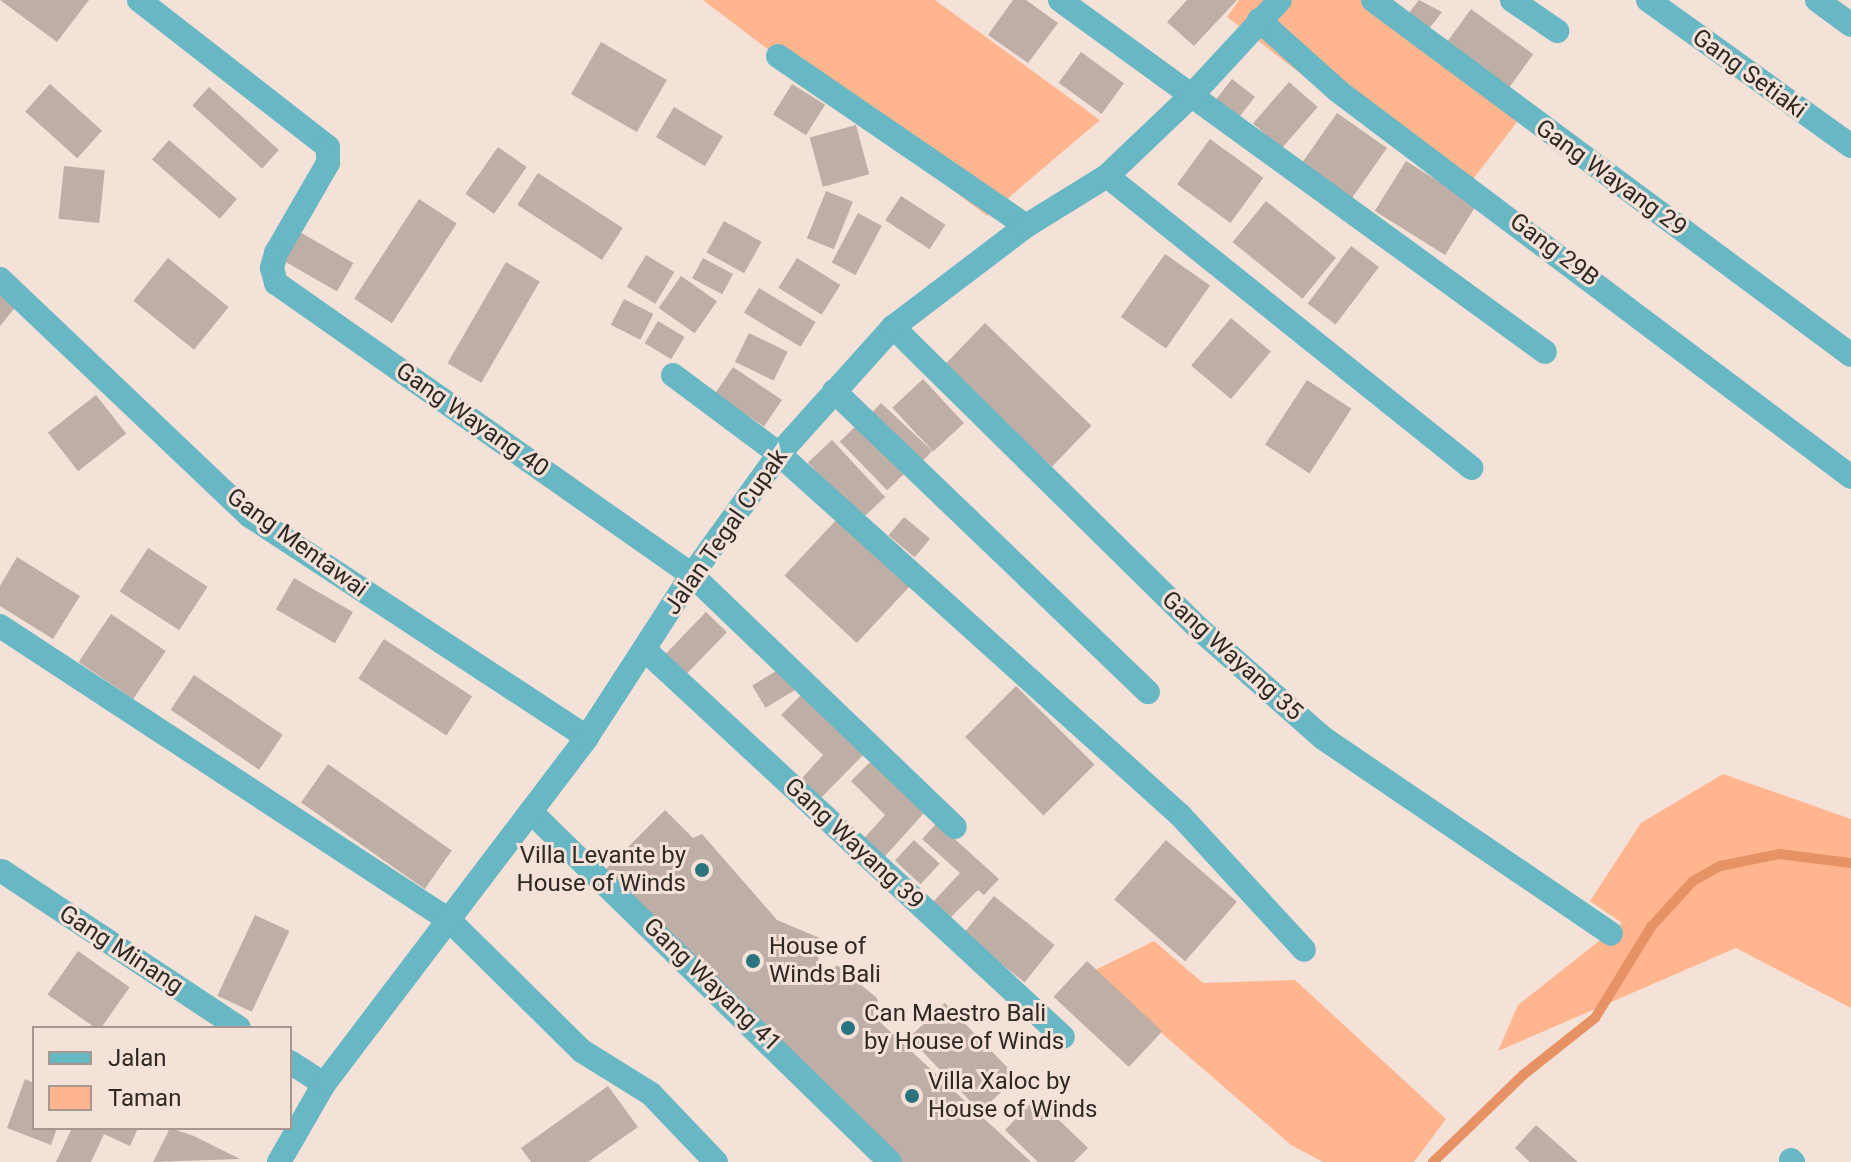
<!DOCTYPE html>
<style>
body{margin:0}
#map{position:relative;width:1851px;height:1162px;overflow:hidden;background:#f4e1d8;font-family:Roboto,sans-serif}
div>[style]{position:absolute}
.green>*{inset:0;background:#ffb68f}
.stream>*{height:10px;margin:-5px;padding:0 5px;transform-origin:5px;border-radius:5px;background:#e69264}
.building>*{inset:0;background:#bfaea5;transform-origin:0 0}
.minor>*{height:24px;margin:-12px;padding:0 12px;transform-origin:12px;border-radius:12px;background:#67b7c4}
.dots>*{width:22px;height:22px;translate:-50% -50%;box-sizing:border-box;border:4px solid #f4e1d8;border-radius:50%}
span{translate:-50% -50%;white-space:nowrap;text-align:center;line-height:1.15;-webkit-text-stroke:6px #f4e1d8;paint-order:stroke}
.street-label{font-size:24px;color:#2f2925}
.poi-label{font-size:24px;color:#2f2925}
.right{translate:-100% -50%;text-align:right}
.left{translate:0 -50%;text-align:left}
.legend{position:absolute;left:32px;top:1026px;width:260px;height:104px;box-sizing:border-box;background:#f4e1d8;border:2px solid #a59790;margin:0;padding:10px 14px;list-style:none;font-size:24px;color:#2f2925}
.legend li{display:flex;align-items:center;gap:16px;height:40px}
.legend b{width:40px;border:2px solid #a59790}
</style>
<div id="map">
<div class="green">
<div style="clip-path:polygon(703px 0,935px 0,1100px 120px,987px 216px)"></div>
<div style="clip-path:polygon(1239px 0,1365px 0,1524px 113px,1460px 196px,1227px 17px)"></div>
<div style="clip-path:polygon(1723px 774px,1851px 819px,1851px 1008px,1736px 948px,1498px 1051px,1518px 1005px,1622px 923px,1590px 901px,1641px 823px)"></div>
<div style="clip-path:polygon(1154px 941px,1203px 983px,1295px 980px,1446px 1119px,1414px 1162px,1323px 1162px,1291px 1145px,1091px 972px)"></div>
</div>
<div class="stream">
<div style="left:1433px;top:1162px;width:125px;rotate:-44deg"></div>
<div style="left:1523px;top:1075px;width:92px;rotate:-38.4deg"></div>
<div style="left:1595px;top:1018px;width:107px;rotate:-58.4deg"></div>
<div style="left:1651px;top:927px;width:62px;rotate:-47.6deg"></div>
<div style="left:1693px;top:881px;width:31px;rotate:-29deg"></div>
<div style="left:1720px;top:866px;width:60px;rotate:-11.5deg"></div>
<div style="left:1779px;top:854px;width:73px;rotate:7.1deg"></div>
</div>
<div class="building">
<div style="clip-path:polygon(0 0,89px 0,57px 42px)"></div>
<div style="clip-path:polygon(1013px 0,1026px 0,1058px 23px,1028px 63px,988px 35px)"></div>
<div style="clip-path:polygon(1187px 0,1237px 0,1194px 46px,1167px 22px)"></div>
<div style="clip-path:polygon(1419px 0,1442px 12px,1428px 30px,1408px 14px)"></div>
<div style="left:1471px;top:9px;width:77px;height:41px;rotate:36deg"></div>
<div style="left:601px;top:42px;width:76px;height:60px;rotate:30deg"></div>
<div style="left:1081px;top:52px;width:53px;height:38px;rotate:36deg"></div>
<div style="left:1232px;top:79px;width:29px;height:27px;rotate:38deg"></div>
<div style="left:1289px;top:82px;width:38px;height:55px;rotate:41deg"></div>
<div style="left:50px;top:84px;width:70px;height:37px;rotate:42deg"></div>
<div style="left:792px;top:84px;width:39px;height:36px;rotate:32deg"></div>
<div style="left:209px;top:87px;width:94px;height:25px;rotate:42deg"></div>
<div style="left:674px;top:107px;width:57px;height:35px;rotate:31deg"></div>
<div style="left:1337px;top:113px;width:61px;height:62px;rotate:35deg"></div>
<div style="left:856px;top:125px;width:51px;height:48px;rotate:75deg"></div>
<div style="left:1210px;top:139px;width:66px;height:56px;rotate:36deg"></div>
<div style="left:169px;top:140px;width:90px;height:26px;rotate:41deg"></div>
<div style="left:498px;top:147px;width:35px;height:57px;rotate:35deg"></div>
<div style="left:1406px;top:161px;width:83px;height:59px;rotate:32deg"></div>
<div style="left:64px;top:166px;width:41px;height:53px;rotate:6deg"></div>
<div style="left:538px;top:173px;width:101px;height:38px;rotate:33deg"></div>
<div style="left:826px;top:191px;width:29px;height:51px;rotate:22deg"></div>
<div style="left:901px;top:196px;width:53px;height:29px;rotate:33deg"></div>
<div style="left:419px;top:199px;width:45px;height:119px;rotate:33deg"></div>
<div style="left:1266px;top:201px;width:90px;height:53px;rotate:39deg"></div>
<div style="left:858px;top:213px;width:27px;height:56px;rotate:28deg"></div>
<div style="left:724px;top:221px;width:43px;height:36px;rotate:29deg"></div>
<div style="left:298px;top:231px;width:64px;height:33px;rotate:30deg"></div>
<div style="left:1351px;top:246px;width:35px;height:72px;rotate:37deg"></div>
<div style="left:1165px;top:254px;width:55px;height:77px;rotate:35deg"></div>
<div style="left:646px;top:255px;width:33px;height:37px;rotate:31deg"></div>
<div style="left:168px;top:258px;width:78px;height:55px;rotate:39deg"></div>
<div style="left:703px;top:258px;width:34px;height:23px;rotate:28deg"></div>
<div style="left:797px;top:258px;width:51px;height:35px;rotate:32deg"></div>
<div style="left:506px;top:262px;width:39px;height:117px;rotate:30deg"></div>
<div style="left:681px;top:276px;width:44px;height:39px;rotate:35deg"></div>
<div style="left:759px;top:288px;width:66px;height:29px;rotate:31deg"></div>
<div style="clip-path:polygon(0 292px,17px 305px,0 326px)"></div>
<div style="left:624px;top:299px;width:33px;height:29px;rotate:27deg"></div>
<div style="left:1231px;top:318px;width:52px;height:62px;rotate:40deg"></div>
<div style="left:658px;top:321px;width:31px;height:26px;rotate:31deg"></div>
<div style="left:985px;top:323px;width:148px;height:57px;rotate:44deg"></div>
<div style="left:749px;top:333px;width:43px;height:32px;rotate:26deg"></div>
<div style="left:733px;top:367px;width:59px;height:32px;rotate:34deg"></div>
<div style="left:923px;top:379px;width:60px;height:42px;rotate:47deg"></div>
<div style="left:1307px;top:380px;width:53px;height:77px;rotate:33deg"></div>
<div style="left:96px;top:395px;width:49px;height:61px;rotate:52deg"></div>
<div style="left:881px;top:403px;width:70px;height:23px;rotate:43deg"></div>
<div style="left:860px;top:422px;width:68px;height:28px;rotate:46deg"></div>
<div style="left:832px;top:440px;width:78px;height:33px;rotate:47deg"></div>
<div style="left:839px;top:517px;width:99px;height:80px;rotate:43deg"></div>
<div style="left:904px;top:517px;width:34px;height:24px;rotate:40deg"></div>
<div style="left:148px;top:548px;width:71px;height:52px;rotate:33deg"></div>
<div style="clip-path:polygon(17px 557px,80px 596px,53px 639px,0 606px,0 586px)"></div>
<div style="left:294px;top:578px;width:68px;height:36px;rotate:30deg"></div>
<div style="left:706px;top:612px;width:29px;height:66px;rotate:44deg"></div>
<div style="left:111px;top:614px;width:66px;height:58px;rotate:34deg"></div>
<div style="left:384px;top:639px;width:105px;height:47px;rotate:33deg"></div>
<div style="left:783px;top:667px;width:26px;height:36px;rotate:59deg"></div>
<div style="left:194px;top:675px;width:107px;height:42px;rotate:34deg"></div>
<div style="left:1016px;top:686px;width:111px;height:72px;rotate:45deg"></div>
<div style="clip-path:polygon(802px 694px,864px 754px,816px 803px,796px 785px,823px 755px,781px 715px)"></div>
<div style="clip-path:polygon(873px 759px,924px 813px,878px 864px,858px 845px,885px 815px,851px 781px)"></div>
<div style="left:328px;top:764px;width:151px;height:47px;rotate:35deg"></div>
<div style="clip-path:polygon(665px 810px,693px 838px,702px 834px,777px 920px,822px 939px,818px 961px,830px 973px,837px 965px,877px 998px,882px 1024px,1031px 1162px,890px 1162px,598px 877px)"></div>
<div style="clip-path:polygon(937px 823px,999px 879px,984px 895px,978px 890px,950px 918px,933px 902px,960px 873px,922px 839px)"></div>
<div style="left:914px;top:840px;width:35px;height:28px;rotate:43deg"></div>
<div style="left:1166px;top:840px;width:94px;height:79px;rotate:41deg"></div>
<div style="left:994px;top:896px;width:78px;height:48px;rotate:39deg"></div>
<div style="left:255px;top:915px;width:38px;height:89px;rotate:25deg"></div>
<div style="left:78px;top:951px;width:63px;height:53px;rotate:35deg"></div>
<div style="left:1087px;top:961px;width:103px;height:49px;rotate:43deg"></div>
<div style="left:945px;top:1003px;width:103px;height:50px;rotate:46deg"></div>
<div style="clip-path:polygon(25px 1079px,34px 1083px,34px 1128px,57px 1128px,51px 1145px,7px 1128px)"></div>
<div style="clip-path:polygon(608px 1086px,638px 1127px,588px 1162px,531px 1162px,521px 1148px)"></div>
<div style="clip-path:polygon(1036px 1098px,1088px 1148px,1074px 1162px,1038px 1162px,1005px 1130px)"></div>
<div style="clip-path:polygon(1536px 1125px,1578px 1162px,1530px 1162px,1515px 1148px)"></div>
<div style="clip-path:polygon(72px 1128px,138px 1128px,130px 1146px,104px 1134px,91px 1162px,56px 1162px)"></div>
<div style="clip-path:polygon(170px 1128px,194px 1136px,240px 1159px,153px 1162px)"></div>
</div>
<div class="minor">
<div style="left:139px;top:0;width:239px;rotate:37.9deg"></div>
<div style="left:328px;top:147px;width:16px;rotate:90deg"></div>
<div style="left:328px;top:163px;width:104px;rotate:120deg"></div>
<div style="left:276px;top:253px;width:16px;rotate:105deg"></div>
<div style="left:272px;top:268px;width:16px;rotate:75deg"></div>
<div style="left:276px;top:283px;width:508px;rotate:35.07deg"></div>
<div style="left:692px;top:575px;width:364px;rotate:43.8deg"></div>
<div style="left:1060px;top:0;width:599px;rotate:35.97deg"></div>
<div style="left:1373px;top:0;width:595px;rotate:36.6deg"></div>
<div style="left:1512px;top:0;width:55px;rotate:34.6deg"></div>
<div style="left:1648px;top:0;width:250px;rotate:35.7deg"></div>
<div style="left:1817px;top:0;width:42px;rotate:36.3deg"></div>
<div style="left:1259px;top:20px;width:106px;rotate:41.9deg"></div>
<div style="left:1338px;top:91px;width:642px;rotate:36.96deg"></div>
<div style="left:778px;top:56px;width:301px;rotate:34.4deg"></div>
<div style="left:1107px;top:176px;width:467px;rotate:38.7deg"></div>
<div style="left:0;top:279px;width:344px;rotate:43.5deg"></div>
<div style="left:250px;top:516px;width:403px;rotate:33.3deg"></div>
<div style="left:893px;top:327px;width:427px;rotate:44.6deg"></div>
<div style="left:1197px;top:627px;width:168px;rotate:41.4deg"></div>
<div style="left:1323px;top:738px;width:348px;rotate:34.2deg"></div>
<div style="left:673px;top:375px;width:132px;rotate:36.7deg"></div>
<div style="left:779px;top:454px;width:540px;rotate:42deg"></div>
<div style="left:1180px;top:815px;width:183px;rotate:47.4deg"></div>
<div style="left:834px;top:391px;width:435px;rotate:43.8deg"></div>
<div style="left:0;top:626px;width:537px;rotate:33.22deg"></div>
<div style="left:449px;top:920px;width:187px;rotate:44.6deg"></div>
<div style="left:582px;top:1051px;width:81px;rotate:31.9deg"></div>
<div style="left:651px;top:1094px;width:94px;rotate:46.3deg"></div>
<div style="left:646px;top:651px;width:568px;rotate:42.79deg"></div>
<div style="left:531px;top:812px;width:501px;rotate:44.27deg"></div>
<div style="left:2px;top:871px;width:284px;rotate:33.5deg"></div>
<div style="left:290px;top:1062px;width:40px;rotate:32.9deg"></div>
<div style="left:1791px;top:1160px;width:3px;rotate:45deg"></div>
<div style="left:279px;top:1162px;width:90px;rotate:-60deg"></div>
<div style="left:324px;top:1084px;width:435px;rotate:-52.8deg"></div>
<div style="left:587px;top:737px;width:193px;rotate:-57.1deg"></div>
<div style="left:692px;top:575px;width:149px;rotate:-54.3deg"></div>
<div style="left:779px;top:454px;width:171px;rotate:-48.1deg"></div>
<div style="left:893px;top:327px;width:167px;rotate:-37.2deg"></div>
<div style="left:1026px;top:226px;width:95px;rotate:-31.7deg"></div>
<div style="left:1107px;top:176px;width:117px;rotate:-43.6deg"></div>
<div style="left:1192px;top:95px;width:129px;rotate:-47.2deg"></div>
</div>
<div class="dots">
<div style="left:702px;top:870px;background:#2b737d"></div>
<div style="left:753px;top:961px;background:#2b737d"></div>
<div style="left:848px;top:1028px;background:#2b737d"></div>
<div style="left:912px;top:1096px;background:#2b737d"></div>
</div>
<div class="street-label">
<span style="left:1749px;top:74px;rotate:36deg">Gang Setiaki</span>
<span style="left:1611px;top:178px;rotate:36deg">Gang Wayang 29</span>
<span style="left:1554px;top:250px;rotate:37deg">Gang 29B</span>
<span style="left:472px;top:420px;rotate:35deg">Gang Wayang 40</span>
<span style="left:726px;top:532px;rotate:-55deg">Jalan Tegal Cupak</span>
<span style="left:297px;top:543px;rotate:36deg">Gang Mentawai</span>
<span style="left:1232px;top:656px;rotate:42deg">Gang Wayang 35</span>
<span style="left:854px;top:844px;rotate:43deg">Gang Wayang 39</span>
<span style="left:121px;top:950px;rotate:33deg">Gang Minang</span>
<span style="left:712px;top:985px;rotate:44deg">Gang Wayang 41</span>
</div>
<div class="poi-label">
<span class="right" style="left:686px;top:870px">Villa Levante by<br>House of Winds</span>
<span class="left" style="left:769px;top:961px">House of<br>Winds Bali</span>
<span class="left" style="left:864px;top:1028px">Can Maestro Bali<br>by House of Winds</span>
<span class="left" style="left:928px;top:1096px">Villa Xaloc by<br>House of Winds</span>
</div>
<ul class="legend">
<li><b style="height:10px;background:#67b7c4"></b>Jalan</li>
<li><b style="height:22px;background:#ffb68f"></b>Taman</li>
</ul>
</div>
